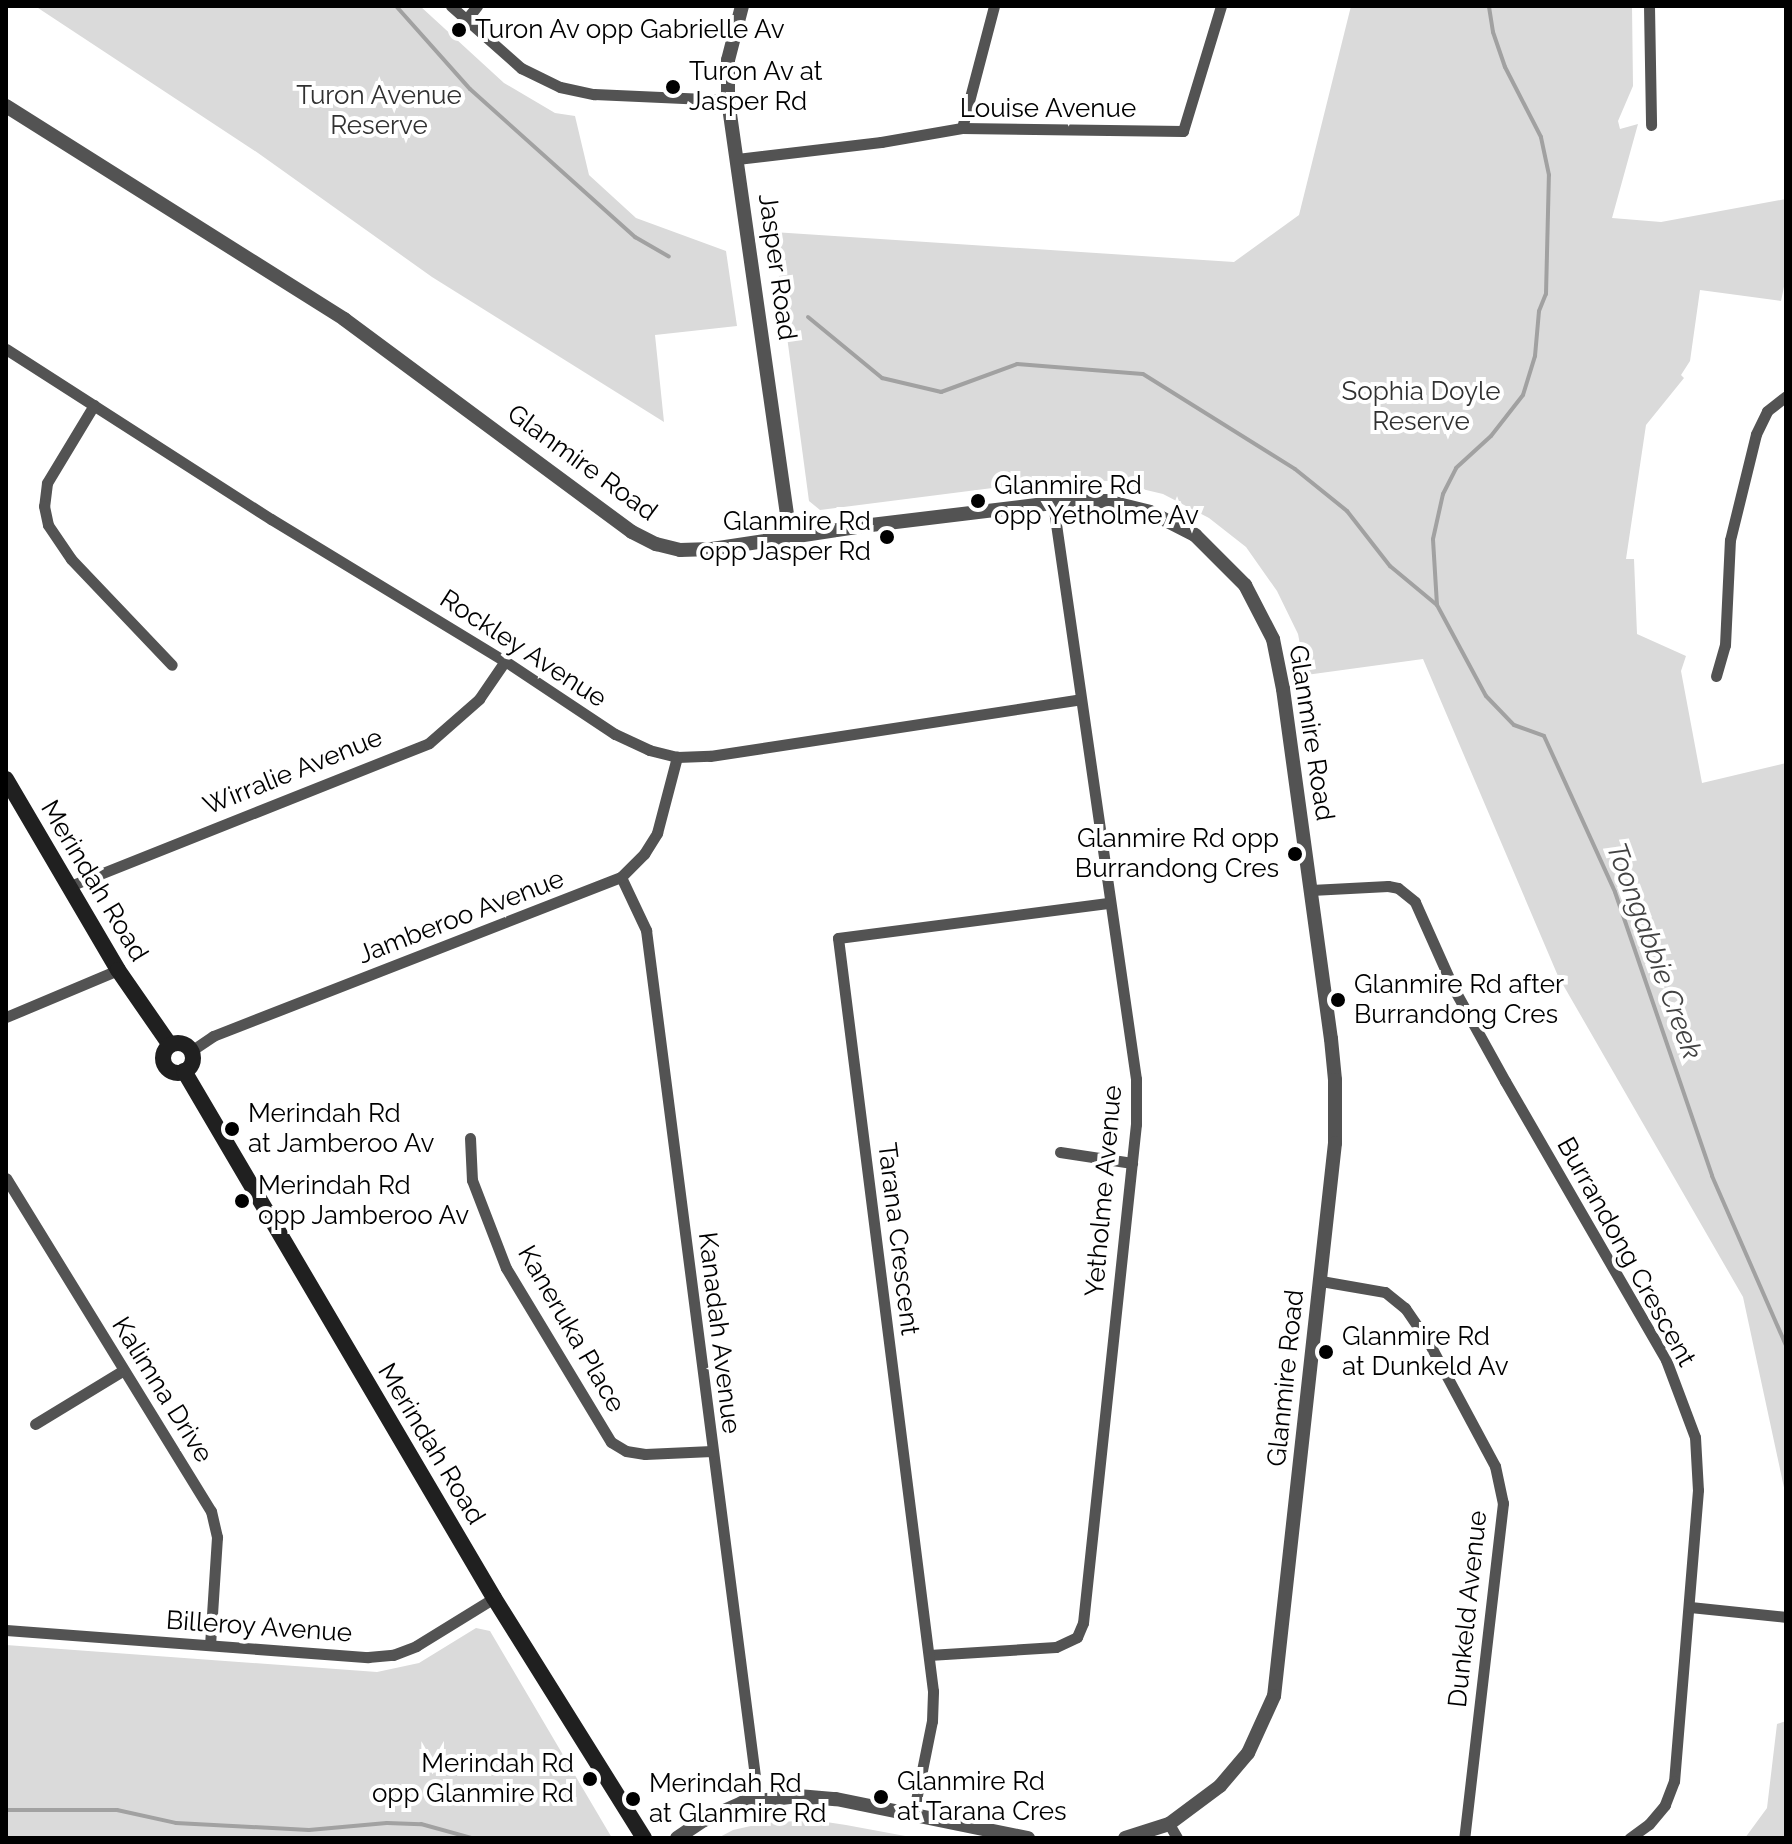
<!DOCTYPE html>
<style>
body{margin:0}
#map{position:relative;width:1792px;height:1844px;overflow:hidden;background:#fff;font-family:Raleway,sans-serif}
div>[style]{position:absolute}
.green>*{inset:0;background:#dadada}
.stream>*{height:4px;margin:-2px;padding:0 2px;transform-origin:2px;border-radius:2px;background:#a1a1a1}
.minor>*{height:11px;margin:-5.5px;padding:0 5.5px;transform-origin:5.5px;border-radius:5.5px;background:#535353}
.tertiary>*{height:14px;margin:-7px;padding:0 7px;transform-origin:7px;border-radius:7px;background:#535353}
.secondary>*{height:16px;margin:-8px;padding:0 8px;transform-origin:8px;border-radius:8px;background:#202020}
.secondary>.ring{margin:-8px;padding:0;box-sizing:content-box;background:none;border:16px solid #202020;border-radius:50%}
.dots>*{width:22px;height:22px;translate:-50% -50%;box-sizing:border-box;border:4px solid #fff;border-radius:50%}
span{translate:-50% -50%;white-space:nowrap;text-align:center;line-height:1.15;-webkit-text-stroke:8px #fff;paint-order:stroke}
.poi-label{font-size:26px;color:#000}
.left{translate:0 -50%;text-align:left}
.right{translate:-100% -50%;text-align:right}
.park-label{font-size:26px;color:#313131}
.street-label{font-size:26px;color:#000}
.water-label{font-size:28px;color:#424242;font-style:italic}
.frame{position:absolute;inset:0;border:8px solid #000;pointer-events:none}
</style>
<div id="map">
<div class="green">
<div style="clip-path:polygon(35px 6px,420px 6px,504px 83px,555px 113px,575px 116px,589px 175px,636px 218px,726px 251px,737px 326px,655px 335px,664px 422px,432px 277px,258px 153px)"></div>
<div style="clip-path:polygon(1351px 6px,1632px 6px,1633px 86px,1618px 121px,1620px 129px,1638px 124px,1612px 218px,1661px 222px,1786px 199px,1786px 277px,1781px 301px,1700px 290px,1690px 361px,1681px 375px,1684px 378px,1646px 425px,1626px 559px,1634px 559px,1637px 634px,1686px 656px,1681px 671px,1702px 783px,1786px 763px,1786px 1497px,1743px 1297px,1558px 976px,1423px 659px,1306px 675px,1298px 634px,1277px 591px,1246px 547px,1209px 518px,1163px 494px,1108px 481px,1063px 479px,820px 510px,809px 501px,773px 232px,1234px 262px,1299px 215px)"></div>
<div style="clip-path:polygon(476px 1628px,490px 1631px,612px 1838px,6px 1838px,6px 1645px,377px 1672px,419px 1663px)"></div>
<div style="clip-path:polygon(1786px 1721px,1786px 1838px,1745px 1838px,1767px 1808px,1777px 1724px)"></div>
<div style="clip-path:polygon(813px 1820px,846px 1825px,916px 1838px,718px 1838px,733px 1830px,764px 1823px)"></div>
</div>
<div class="stream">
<div style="left:396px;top:6px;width:111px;rotate:48.3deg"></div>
<div style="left:470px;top:89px;width:222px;rotate:41.9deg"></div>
<div style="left:635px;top:237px;width:39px;rotate:30deg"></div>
<div style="left:808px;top:317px;width:96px;rotate:39.5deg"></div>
<div style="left:882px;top:378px;width:61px;rotate:13.3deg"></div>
<div style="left:941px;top:392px;width:81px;rotate:-20.2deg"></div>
<div style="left:1017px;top:364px;width:126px;rotate:4.5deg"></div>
<div style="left:1143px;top:374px;width:179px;rotate:32deg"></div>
<div style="left:1295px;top:469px;width:67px;rotate:38.9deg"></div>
<div style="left:1347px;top:511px;width:70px;rotate:52deg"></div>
<div style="left:1390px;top:566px;width:61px;rotate:39.7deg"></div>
<div style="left:1437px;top:605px;width:103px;rotate:61.7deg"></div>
<div style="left:1486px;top:696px;width:40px;rotate:46deg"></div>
<div style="left:1514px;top:725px;width:32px;rotate:20deg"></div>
<div style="left:1544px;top:736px;width:171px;rotate:65.5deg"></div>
<div style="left:1615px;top:892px;width:300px;rotate:71.1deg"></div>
<div style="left:1712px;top:1176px;width:184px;rotate:66.4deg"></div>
<div style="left:1437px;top:605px;width:66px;rotate:-93.5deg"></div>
<div style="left:1433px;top:539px;width:46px;rotate:-77.5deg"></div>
<div style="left:1443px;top:494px;width:29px;rotate:-63deg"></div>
<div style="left:1456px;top:468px;width:47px;rotate:-42.4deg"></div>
<div style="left:1491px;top:436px;width:52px;rotate:-52deg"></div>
<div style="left:1523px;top:395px;width:41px;rotate:-72.9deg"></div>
<div style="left:1535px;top:356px;width:45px;rotate:-84.9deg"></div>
<div style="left:1539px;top:311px;width:18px;rotate:-68deg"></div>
<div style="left:1546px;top:294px;width:119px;rotate:-88.6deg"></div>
<div style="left:1549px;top:175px;width:39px;rotate:-102deg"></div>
<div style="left:1541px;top:137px;width:79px;rotate:-117.2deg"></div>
<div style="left:1505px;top:67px;width:37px;rotate:-109deg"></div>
<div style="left:1493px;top:32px;width:26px;rotate:-99deg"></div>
<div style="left:6px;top:1810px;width:111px"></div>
<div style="left:117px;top:1810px;width:60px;rotate:12.4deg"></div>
<div style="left:176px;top:1823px;width:133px;rotate:3deg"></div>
<div style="left:309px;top:1830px;width:78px;rotate:-5.1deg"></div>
<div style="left:387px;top:1823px;width:34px;rotate:2deg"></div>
<div style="left:421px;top:1824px;width:53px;rotate:15.4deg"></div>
</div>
<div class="minor">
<div style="left:451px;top:6px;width:94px;rotate:41.5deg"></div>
<div style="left:521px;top:68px;width:43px;rotate:26deg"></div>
<div style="left:560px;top:87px;width:35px;rotate:12deg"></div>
<div style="left:594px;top:94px;width:134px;rotate:2.6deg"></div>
<div style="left:1649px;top:6px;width:119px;rotate:89deg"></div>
<div style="left:466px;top:20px;width:18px;rotate:-52deg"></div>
<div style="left:962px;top:128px;width:126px;rotate:-75.3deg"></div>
<div style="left:737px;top:159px;width:145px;rotate:-6.7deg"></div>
<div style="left:881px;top:142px;width:82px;rotate:-9.8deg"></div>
<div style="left:962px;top:128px;width:221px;rotate:0.8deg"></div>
<div style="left:1183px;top:131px;width:131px;rotate:-73.1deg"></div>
<div style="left:6px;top:349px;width:315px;rotate:32.7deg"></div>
<div style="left:271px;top:519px;width:274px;rotate:31.3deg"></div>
<div style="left:505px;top:661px;width:132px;rotate:33.6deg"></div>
<div style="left:615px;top:734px;width:38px;rotate:25deg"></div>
<div style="left:649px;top:750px;width:29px;rotate:14deg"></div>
<div style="left:677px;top:757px;width:33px;rotate:-2deg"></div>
<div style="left:710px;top:756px;width:375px;rotate:-8.7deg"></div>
<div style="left:94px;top:405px;width:91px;rotate:121.1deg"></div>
<div style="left:47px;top:483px;width:23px;rotate:97deg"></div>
<div style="left:44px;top:506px;width:19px;rotate:78deg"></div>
<div style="left:48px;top:525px;width:41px;rotate:55.9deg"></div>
<div style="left:71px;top:559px;width:146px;rotate:46.4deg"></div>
<div style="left:1716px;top:676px;width:32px;rotate:-74deg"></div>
<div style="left:1725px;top:645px;width:105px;rotate:-87.3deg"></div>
<div style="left:1730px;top:540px;width:109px;rotate:-76.2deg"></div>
<div style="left:1756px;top:434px;width:25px;rotate:-64deg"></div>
<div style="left:1767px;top:411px;width:24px;rotate:-38deg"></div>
<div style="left:621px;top:877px;width:59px;rotate:64.7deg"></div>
<div style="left:646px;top:930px;width:877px;rotate:82.66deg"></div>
<div style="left:70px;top:886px;width:386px;rotate:-21.7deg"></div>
<div style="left:429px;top:743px;width:67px;rotate:-41.3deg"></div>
<div style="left:479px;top:699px;width:46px;rotate:-55.6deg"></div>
<div style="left:1311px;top:890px;width:77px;rotate:-3deg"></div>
<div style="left:1388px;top:886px;width:10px;rotate:11deg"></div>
<div style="left:1398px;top:888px;width:22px;rotate:39deg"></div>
<div style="left:1415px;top:902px;width:95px;rotate:65.9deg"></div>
<div style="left:1454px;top:989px;width:105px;rotate:61deg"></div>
<div style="left:1505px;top:1081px;width:322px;rotate:60deg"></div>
<div style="left:1666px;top:1360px;width:82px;rotate:69.4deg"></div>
<div style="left:1695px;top:1437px;width:53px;rotate:86.8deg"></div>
<div style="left:1698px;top:1490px;width:292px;rotate:94.7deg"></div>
<div style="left:1674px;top:1781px;width:26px;rotate:111deg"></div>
<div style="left:1665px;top:1805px;width:25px;rotate:130deg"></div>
<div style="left:1649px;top:1824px;width:24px;rotate:144deg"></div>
<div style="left:6px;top:1017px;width:121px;rotate:-22.8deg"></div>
<div style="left:191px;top:1051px;width:27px;rotate:-34deg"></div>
<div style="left:213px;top:1036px;width:438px;rotate:-21.3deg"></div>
<div style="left:621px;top:877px;width:33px;rotate:-45deg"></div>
<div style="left:644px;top:854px;width:25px;rotate:-58deg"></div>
<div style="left:657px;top:833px;width:79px;rotate:-75.3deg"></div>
<div style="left:470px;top:1138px;width:42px;rotate:87.3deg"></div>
<div style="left:472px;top:1180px;width:94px;rotate:68.9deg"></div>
<div style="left:506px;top:1268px;width:203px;rotate:58.9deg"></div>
<div style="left:611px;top:1442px;width:17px;rotate:31deg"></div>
<div style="left:626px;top:1451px;width:19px;rotate:9deg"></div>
<div style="left:645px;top:1454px;width:67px;rotate:-2.6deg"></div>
<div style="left:1060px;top:1152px;width:73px;rotate:8.7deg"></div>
<div style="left:6px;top:1178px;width:391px;rotate:58.4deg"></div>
<div style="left:211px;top:1511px;width:27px;rotate:77deg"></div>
<div style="left:217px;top:1537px;width:108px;rotate:93.7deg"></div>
<div style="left:1321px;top:1281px;width:65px;rotate:9.8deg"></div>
<div style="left:1385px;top:1292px;width:26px;rotate:39deg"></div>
<div style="left:1405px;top:1308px;width:42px;rotate:55.6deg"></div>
<div style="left:1429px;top:1343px;width:140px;rotate:61.8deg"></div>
<div style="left:1495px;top:1466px;width:38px;rotate:78deg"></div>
<div style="left:1503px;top:1503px;width:337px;rotate:96.6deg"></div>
<div style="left:35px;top:1424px;width:102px;rotate:-31.3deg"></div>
<div style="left:1690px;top:1607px;width:97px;rotate:5.9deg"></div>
<div style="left:6px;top:1630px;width:363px;rotate:4.3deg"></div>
<div style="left:368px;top:1657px;width:25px;rotate:-5deg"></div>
<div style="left:393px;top:1655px;width:25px;rotate:-21deg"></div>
<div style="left:416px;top:1646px;width:92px;rotate:-31.6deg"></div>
<div style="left:929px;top:1655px;width:127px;rotate:-3.6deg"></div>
<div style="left:1056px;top:1647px;width:23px;rotate:-25deg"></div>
<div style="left:1077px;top:1637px;width:15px;rotate:-67deg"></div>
<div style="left:1083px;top:1623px;width:502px;rotate:-83.94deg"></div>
<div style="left:1136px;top:1124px;width:45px;rotate:-90deg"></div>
<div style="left:1136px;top:1079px;width:582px;rotate:-98.2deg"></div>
<div style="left:913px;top:1815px;width:96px;rotate:-78.6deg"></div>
<div style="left:932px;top:1721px;width:30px;rotate:-88deg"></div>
<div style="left:933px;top:1691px;width:759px;rotate:-97.19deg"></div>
<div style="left:838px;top:938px;width:272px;rotate:-7.4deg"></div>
<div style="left:1169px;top:1824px;width:16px;rotate:60deg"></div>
</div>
<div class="tertiary">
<div style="left:742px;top:6px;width:56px;rotate:104.5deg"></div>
<div style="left:728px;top:60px;width:40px;rotate:90deg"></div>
<div style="left:728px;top:100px;width:441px;rotate:81.9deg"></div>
<div style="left:6px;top:106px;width:400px;rotate:32.2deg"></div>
<div style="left:344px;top:319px;width:358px;rotate:36.5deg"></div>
<div style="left:632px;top:532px;width:27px;rotate:27deg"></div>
<div style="left:656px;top:544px;width:25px;rotate:14deg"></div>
<div style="left:680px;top:550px;width:32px;rotate:-2deg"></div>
<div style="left:712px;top:549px;width:161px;rotate:-8.6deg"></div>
<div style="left:871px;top:525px;width:183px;rotate:-6.9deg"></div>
<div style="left:1053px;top:503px;width:53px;rotate:-2.2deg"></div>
<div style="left:1106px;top:501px;width:45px;rotate:14deg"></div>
<div style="left:1150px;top:512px;width:51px;rotate:27.1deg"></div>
<div style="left:1195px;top:535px;width:71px;rotate:45deg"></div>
<div style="left:1245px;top:585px;width:61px;rotate:62.6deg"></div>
<div style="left:1273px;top:639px;width:51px;rotate:78.7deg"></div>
<div style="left:1283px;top:689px;width:353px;rotate:82.2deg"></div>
<div style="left:1331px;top:1039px;width:41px;rotate:84.4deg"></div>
<div style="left:1335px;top:1080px;width:63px;rotate:90deg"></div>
<div style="left:1335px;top:1143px;width:556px;rotate:96.29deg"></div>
<div style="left:1274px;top:1696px;width:63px;rotate:114.5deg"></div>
<div style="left:1248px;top:1753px;width:43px;rotate:130.3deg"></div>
<div style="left:1220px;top:1786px;width:64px;rotate:143.3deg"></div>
<div style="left:1169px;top:1824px;width:46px;rotate:162.3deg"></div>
<div style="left:677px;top:1838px;width:32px;rotate:-34deg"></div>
<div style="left:704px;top:1820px;width:42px;rotate:-24.1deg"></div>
<div style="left:742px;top:1803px;width:56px;rotate:-7.1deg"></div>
<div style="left:798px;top:1796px;width:38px;rotate:5deg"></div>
<div style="left:836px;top:1799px;width:196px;rotate:11.5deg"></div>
</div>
<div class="secondary">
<div style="left:6px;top:779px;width:221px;rotate:59.6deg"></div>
<div style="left:118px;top:970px;width:91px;rotate:55.3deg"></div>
<div class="ring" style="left:163px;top:1043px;width:14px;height:14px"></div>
<div style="left:184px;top:1071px;width:611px;rotate:59.53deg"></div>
<div style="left:494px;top:1598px;width:283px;rotate:58deg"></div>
</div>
<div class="dots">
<div style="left:459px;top:30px;background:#000"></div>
<div style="left:673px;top:87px;background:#000"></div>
<div style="left:978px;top:501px;background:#000"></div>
<div style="left:887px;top:537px;background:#000"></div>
<div style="left:1295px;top:854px;background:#000"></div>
<div style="left:1338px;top:1000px;background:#000"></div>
<div style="left:232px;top:1129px;background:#000"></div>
<div style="left:242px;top:1201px;background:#000"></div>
<div style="left:1326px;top:1352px;background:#000"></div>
<div style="left:590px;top:1779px;background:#000"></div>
<div style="left:881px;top:1797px;background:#000"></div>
<div style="left:633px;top:1799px;background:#000"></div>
</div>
<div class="poi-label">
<span class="left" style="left:475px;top:30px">Turon Av opp Gabrielle Av</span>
<span class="left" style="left:689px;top:87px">Turon Av at<br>Jasper Rd</span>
<span class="left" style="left:994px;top:501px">Glanmire Rd<br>opp Yetholme Av</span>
<span class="right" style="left:871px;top:537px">Glanmire Rd<br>opp Jasper Rd</span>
<span class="right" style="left:1279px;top:854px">Glanmire Rd opp<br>Burrandong Cres</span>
<span class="left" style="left:1354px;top:1000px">Glanmire Rd after<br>Burrandong Cres</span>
<span class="left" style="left:248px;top:1129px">Merindah Rd<br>at Jamberoo Av</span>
<span class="left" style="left:258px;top:1201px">Merindah Rd<br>opp Jamberoo Av</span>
<span class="left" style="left:1342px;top:1352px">Glanmire Rd<br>at Dunkeld Av</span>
<span class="right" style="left:574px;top:1779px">Merindah Rd<br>opp Glanmire Rd</span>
<span class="left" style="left:897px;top:1797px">Glanmire Rd<br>at Tarana Cres</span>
<span class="left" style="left:649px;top:1799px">Merindah Rd<br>at Glanmire Rd</span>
</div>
<div class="park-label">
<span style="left:379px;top:111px">Turon Avenue<br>Reserve</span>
<span style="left:1421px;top:407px">Sophia Doyle<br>Reserve</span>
</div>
<div class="street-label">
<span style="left:1048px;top:109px">Louise Avenue</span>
<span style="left:777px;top:267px;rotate:82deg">Jasper Road</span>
<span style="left:582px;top:463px;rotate:36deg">Glanmire Road</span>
<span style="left:523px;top:649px;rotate:33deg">Rockley Avenue</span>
<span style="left:1311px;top:733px;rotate:81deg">Glanmire Road</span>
<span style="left:293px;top:772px;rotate:-22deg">Wirralie Avenue</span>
<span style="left:94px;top:881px;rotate:59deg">Merindah Road</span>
<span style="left:461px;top:917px;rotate:-21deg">Jamberoo Avenue</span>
<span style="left:1104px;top:1191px;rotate:-85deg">Yetholme Avenue</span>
<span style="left:898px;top:1239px;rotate:83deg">Tarana Crescent</span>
<span style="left:1626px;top:1252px;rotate:61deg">Burrandong Crescent</span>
<span style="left:571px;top:1329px;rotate:60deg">Kaneruka Place</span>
<span style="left:719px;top:1333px;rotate:83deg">Kanadah Avenue</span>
<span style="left:1286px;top:1378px;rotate:-84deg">Glanmire Road</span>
<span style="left:162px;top:1390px;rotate:58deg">Kalimna Drive</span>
<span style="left:431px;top:1444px;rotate:59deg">Merindah Road</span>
<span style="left:1468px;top:1609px;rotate:-84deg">Dunkeld Avenue</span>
<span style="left:259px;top:1627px;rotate:4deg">Billeroy Avenue</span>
</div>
<div class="water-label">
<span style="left:1654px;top:951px;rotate:70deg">Toongabbie Creek</span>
</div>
<div class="frame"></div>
</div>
